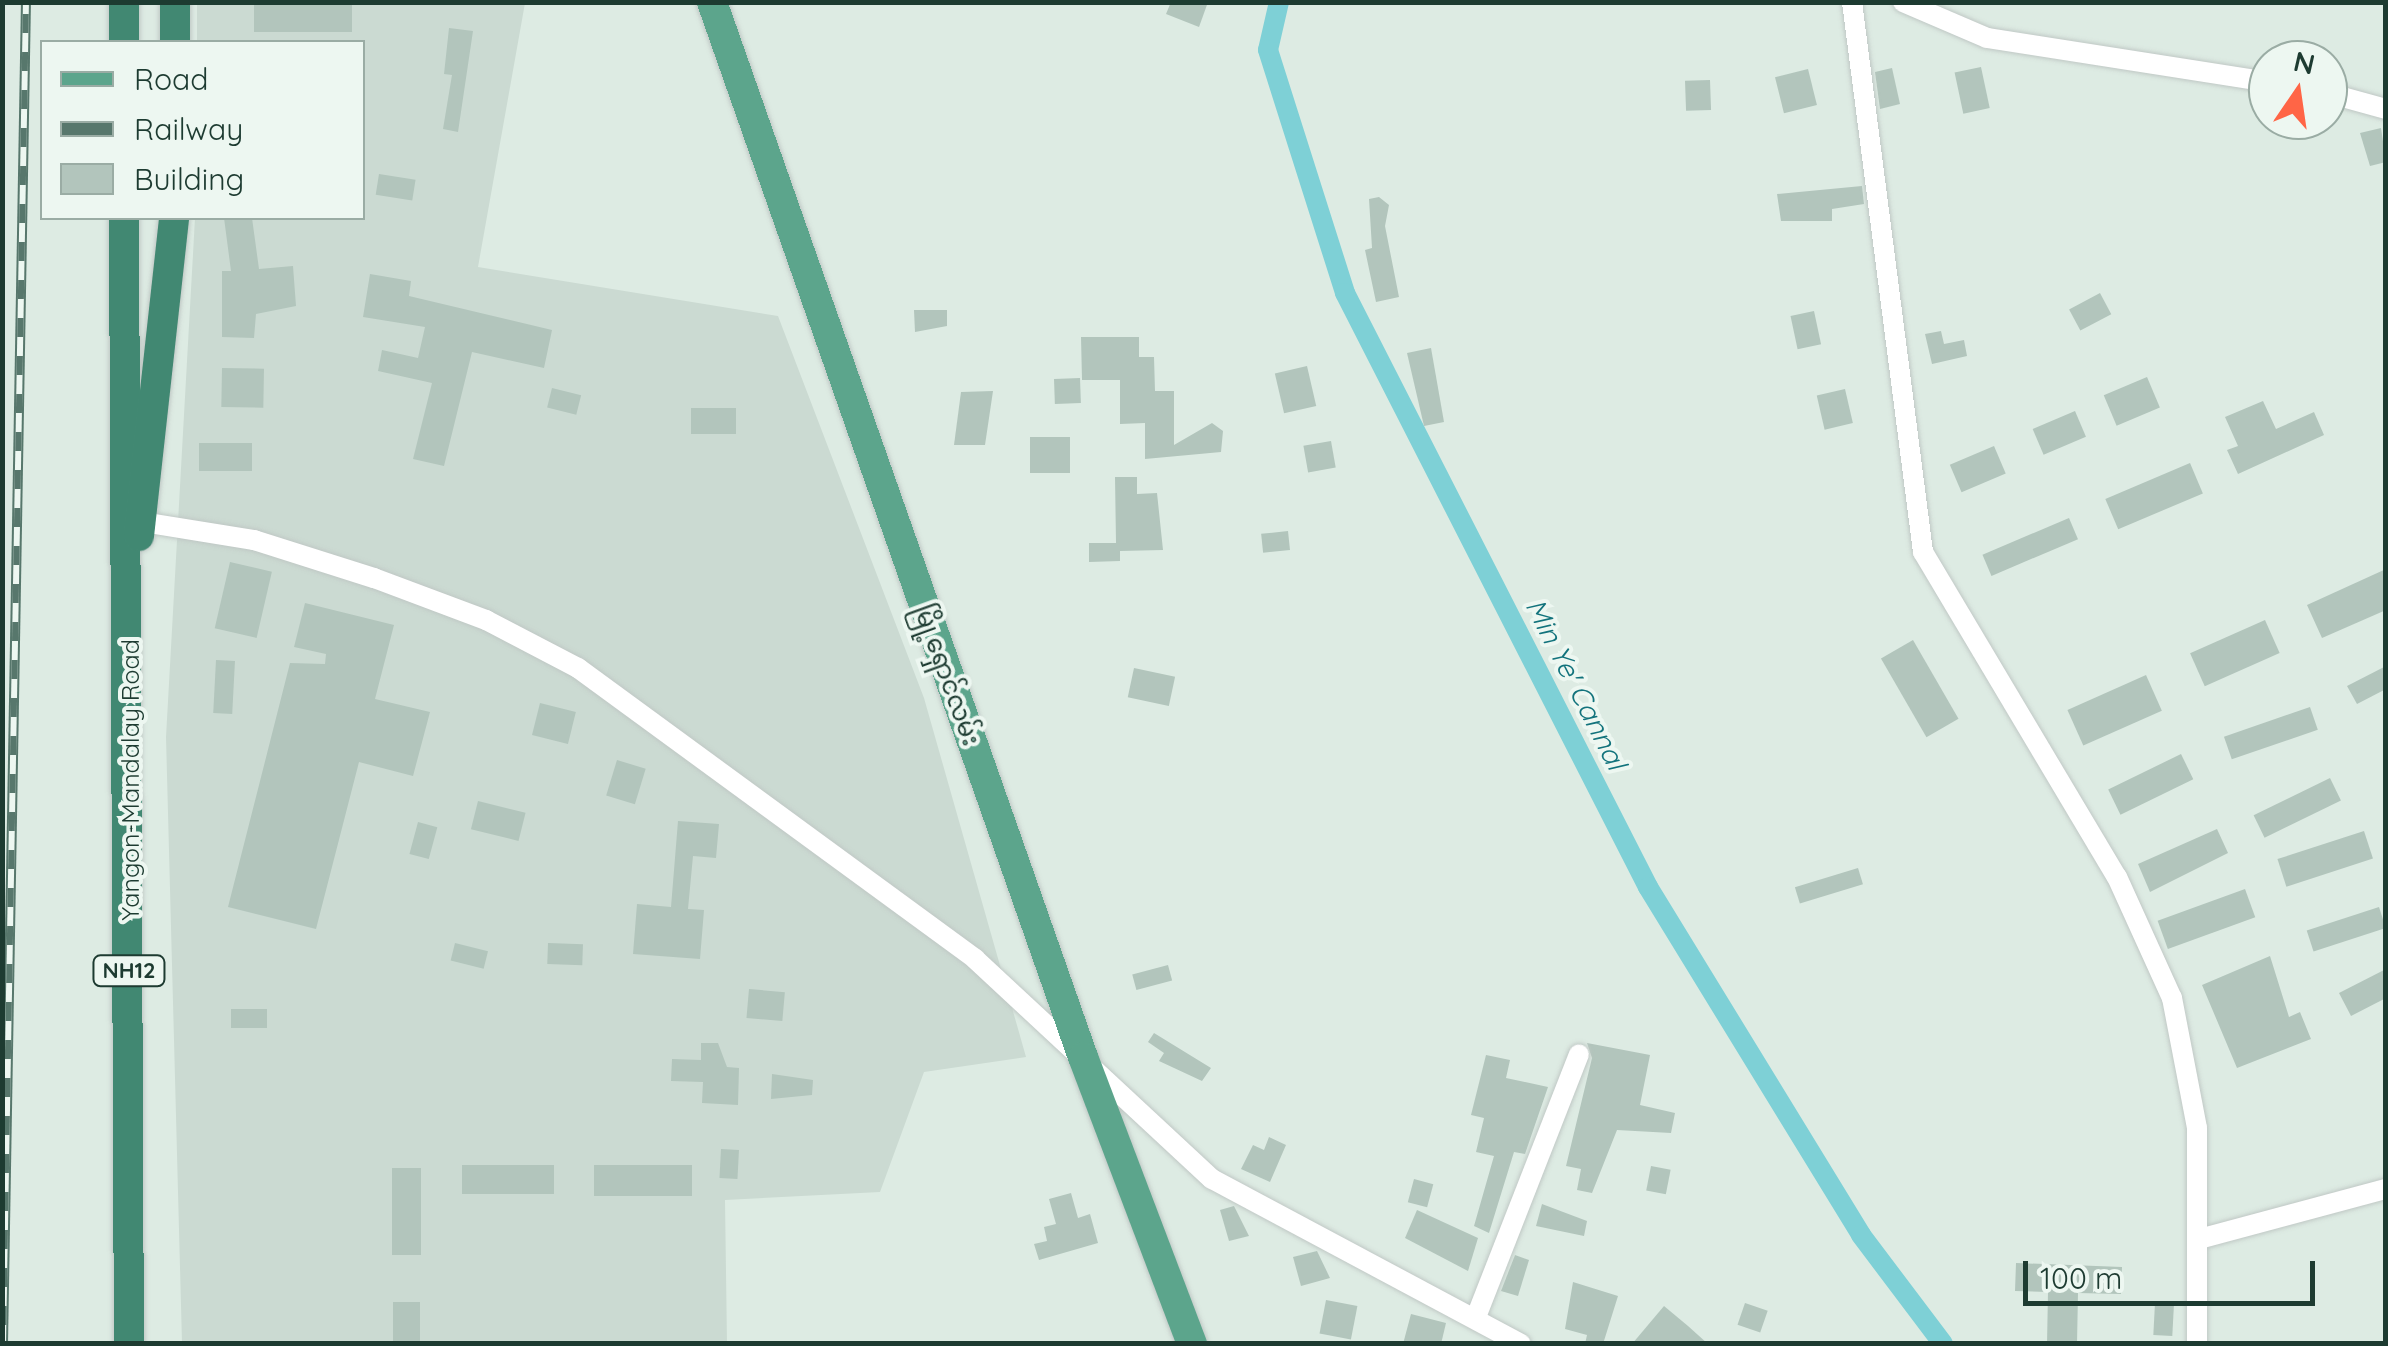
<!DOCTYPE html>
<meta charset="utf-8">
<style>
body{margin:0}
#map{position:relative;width:2388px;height:1346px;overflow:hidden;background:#ddebe3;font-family:Quicksand,"Noto Sans Myanmar",sans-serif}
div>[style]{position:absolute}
.built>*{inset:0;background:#cbdad2}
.canal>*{height:20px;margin:-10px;padding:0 10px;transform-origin:10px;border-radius:10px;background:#7ed0d6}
.building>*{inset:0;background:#b2c5bc;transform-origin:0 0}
.roads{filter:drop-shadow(0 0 2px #c0c8c5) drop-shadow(0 0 2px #c0c8c5)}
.minor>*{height:20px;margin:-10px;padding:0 10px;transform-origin:10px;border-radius:10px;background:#fff}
.primary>*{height:30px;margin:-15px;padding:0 15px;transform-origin:15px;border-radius:15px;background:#5ca58c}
.trunk>*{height:30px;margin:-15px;padding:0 15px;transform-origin:15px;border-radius:15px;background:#418872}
.rail>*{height:10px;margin-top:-5px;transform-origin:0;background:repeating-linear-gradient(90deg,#edf7f1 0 19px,#57776c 0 38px);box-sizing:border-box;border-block:2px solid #57776c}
span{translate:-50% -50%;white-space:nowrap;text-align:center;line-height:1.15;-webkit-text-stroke:8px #edf7f1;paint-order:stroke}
.shield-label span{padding:2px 8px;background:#edf7f1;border:2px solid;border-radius:8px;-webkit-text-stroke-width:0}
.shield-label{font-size:22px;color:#1d3b31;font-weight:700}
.street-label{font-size:25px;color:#1d3b31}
.water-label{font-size:28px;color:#12737c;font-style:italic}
.frame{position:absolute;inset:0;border:5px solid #1d3b31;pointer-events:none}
.legend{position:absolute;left:40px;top:40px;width:325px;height:180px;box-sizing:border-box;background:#edf7f1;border:2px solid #9aaca4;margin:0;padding:12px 18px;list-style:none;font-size:30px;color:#1d3b31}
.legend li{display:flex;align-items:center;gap:20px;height:50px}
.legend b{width:50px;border:2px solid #9aaca4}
.north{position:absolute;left:2248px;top:40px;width:100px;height:100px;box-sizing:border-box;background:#edf7f1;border:2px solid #9aaca4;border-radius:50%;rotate:13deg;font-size:28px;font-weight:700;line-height:40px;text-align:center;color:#1d3b31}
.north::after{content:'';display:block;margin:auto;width:35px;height:45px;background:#ff6546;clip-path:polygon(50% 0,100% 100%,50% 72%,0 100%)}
.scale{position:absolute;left:2023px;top:1261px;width:292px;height:45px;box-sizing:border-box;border:5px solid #1d3b31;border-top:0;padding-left:12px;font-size:30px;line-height:35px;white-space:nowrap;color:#1d3b31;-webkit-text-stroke:8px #edf7f1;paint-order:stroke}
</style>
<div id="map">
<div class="built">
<div style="clip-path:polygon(197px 3px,525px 3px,478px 267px,778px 316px,924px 698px,1026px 1057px,924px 1072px,880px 1192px,725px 1200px,727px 1343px,182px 1343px,166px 737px,195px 218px,362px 218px,362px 42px,197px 42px)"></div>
</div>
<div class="canal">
<div style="left:1279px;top:2px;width:49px;rotate:102.9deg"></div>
<div style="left:1268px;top:50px;width:255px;rotate:72.4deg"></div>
<div style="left:1345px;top:293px;width:667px;rotate:62.97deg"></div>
<div style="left:1648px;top:887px;width:408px;rotate:58.5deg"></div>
<div style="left:1861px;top:1235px;width:136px;rotate:53deg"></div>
</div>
<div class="building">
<div style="left:254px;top:2px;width:98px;height:30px"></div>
<div style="clip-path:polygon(1171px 2px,1208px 2px,1199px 27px,1166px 14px)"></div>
<div style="clip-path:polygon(449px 28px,473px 31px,458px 132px,443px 129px,452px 75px,444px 74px)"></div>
<div style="left:1981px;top:67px;width:42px;height:27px;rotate:78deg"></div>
<div style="clip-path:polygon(1892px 68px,1900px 104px,1880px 109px,1875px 72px)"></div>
<div style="left:1808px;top:69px;width:37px;height:34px;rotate:76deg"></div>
<div style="left:1710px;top:80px;width:30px;height:25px;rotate:88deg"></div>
<div style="clip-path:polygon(2381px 128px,2386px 162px,2370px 166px,2360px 133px)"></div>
<div style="left:379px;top:174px;width:37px;height:21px;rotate:9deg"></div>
<div style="clip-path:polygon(1862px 186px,1864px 204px,1832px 209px,1832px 221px,1781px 221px,1777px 194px)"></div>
<div style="clip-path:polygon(1379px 197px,1389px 205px,1385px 226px,1399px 297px,1376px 302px,1365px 250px,1372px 248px,1369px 199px)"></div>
<div style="clip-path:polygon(224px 218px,252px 218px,259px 269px,293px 266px,296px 306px,256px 314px,254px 338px,222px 337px,222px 271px,231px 271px)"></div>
<div style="clip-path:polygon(370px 274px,411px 281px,409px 296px,552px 330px,544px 368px,472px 352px,444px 466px,413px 459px,432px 383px,378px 371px,382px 350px,418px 358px,425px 327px,363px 317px)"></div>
<div style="left:2100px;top:293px;width:24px;height:35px;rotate:62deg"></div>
<div style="clip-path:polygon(914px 310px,947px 310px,947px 326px,915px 332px)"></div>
<div style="left:1814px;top:311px;width:34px;height:24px;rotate:78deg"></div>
<div style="clip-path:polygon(1941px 331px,1944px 344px,1964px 340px,1967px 356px,1932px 364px,1925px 334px)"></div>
<div style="clip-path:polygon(1081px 337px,1139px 337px,1139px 357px,1154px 357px,1155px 391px,1174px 391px,1174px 445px,1212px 423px,1223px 431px,1221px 452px,1145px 459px,1145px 423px,1120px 424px,1120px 380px,1082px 380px)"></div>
<div style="clip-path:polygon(1431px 348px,1444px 422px,1424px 426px,1407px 353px)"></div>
<div style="left:1307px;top:366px;width:41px;height:33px;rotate:77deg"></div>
<div style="left:222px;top:368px;width:42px;height:39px;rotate:1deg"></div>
<div style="left:2147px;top:377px;width:33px;height:47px;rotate:67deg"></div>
<div style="left:1080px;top:378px;width:25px;height:26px;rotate:88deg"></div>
<div style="left:552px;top:388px;width:30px;height:20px;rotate:14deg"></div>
<div style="left:1845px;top:389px;width:35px;height:29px;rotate:77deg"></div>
<div style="clip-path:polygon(993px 391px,985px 445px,954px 445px,961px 392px)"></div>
<div style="clip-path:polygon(2263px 401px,2276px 429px,2314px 412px,2324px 435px,2238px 474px,2227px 450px,2238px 446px,2225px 417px)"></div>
<div style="left:691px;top:408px;width:45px;height:26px"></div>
<div style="left:2075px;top:411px;width:28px;height:46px;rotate:67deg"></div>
<div style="left:1030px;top:437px;width:40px;height:36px"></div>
<div style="left:1331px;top:441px;width:27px;height:28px;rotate:80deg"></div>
<div style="left:199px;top:443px;width:53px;height:28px"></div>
<div style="left:1994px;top:446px;width:30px;height:48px;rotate:67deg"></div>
<div style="left:2190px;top:463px;width:33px;height:92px;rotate:67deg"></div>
<div style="clip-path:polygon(1115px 477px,1137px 477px,1137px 494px,1157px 493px,1163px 550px,1120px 551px,1120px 561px,1089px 562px,1089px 543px,1116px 543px)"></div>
<div style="left:2069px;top:518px;width:23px;height:94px;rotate:67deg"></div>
<div style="left:1288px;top:531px;width:19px;height:27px;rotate:84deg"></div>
<div style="left:230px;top:562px;width:43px;height:68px;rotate:13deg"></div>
<div style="clip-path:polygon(2386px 569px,2386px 610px,2322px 638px,2307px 605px)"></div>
<div style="clip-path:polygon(305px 603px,394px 625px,375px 699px,430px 712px,413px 776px,359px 762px,316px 929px,228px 907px,290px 663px,325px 664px,326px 654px,294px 647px)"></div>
<div style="left:2265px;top:620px;width:36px;height:82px;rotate:66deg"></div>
<div style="left:1913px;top:640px;width:91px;height:37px;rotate:60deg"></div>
<div style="left:216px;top:660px;width:19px;height:53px;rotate:3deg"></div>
<div style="clip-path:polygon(2386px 666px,2386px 689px,2357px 704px,2347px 686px)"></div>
<div style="left:1134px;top:668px;width:42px;height:30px;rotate:12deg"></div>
<div style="left:2146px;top:675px;width:39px;height:86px;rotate:66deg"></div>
<div style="left:540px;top:703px;width:37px;height:33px;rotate:14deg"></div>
<div style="left:2310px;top:707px;width:24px;height:91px;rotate:71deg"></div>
<div style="left:2181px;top:754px;width:28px;height:81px;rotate:64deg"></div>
<div style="left:617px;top:760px;width:30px;height:37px;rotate:17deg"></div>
<div style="left:2330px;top:778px;width:25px;height:85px;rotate:64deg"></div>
<div style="left:478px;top:801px;width:49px;height:29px;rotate:14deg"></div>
<div style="clip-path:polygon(678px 821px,719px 824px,716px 858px,693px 856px,688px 909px,704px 910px,700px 959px,633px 954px,637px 904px,671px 907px)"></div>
<div style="left:418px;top:822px;width:20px;height:33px;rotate:15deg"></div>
<div style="clip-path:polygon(2217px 829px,2228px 853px,2150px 892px,2138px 864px)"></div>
<div style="left:2364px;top:831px;width:29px;height:91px;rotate:72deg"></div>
<div style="left:1858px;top:868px;width:17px;height:66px;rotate:73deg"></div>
<div style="left:2245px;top:889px;width:30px;height:93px;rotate:70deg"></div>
<div style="left:2379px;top:907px;width:22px;height:76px;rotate:72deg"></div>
<div style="left:455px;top:943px;width:34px;height:18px;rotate:14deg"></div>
<div style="left:548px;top:943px;width:35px;height:21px;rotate:2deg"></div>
<div style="clip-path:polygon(2270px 956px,2289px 1017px,2300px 1012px,2311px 1039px,2237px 1068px,2202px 985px)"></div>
<div style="left:1168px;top:965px;width:16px;height:37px;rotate:75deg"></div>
<div style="clip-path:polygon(2386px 969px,2386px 998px,2351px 1016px,2339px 993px)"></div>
<div style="left:749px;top:989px;width:36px;height:29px;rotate:5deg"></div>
<div style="left:231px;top:1009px;width:36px;height:19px"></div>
<div style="clip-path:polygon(1154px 1033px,1211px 1068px,1202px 1081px,1159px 1061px,1164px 1053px,1148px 1042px)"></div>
<div style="clip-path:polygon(701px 1043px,718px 1043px,727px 1067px,739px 1068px,738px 1105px,702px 1103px,703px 1082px,671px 1081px,672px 1059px,701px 1060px)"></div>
<div style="clip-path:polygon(1587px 1043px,1650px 1055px,1640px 1105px,1675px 1113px,1671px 1133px,1617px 1130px,1592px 1193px,1577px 1190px,1581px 1169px,1566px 1166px,1592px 1058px)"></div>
<div style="clip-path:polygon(1486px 1055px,1510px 1060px,1506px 1078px,1548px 1087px,1525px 1154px,1514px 1152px,1489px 1233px,1474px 1226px,1494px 1156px,1476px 1152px,1484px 1118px,1471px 1115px)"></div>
<div style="clip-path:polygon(772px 1074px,813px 1080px,812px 1095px,771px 1099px)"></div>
<div style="clip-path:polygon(1269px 1137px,1286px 1145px,1270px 1182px,1241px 1169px,1253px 1145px,1264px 1150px)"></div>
<div style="left:721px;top:1149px;width:18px;height:29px;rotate:3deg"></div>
<div style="left:462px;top:1165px;width:92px;height:29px"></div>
<div style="left:594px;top:1165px;width:98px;height:31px"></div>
<div style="left:1651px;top:1166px;width:20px;height:25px;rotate:11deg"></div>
<div style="left:392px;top:1168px;width:29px;height:87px"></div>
<div style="left:1414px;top:1179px;width:20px;height:24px;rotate:15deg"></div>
<div style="clip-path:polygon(1071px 1193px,1078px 1218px,1090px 1214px,1098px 1243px,1039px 1260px,1034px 1244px,1047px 1241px,1044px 1227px,1056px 1224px,1049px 1199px)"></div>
<div style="clip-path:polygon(1542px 1204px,1587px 1221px,1584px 1236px,1536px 1226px)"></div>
<div style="clip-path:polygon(1234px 1206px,1249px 1236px,1229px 1241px,1220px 1210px)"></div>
<div style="clip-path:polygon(1417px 1210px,1478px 1238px,1468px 1271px,1405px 1238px)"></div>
<div style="clip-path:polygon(1317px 1251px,1330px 1278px,1301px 1286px,1293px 1257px)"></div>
<div style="clip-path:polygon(1515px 1255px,1529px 1260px,1518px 1296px,1501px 1291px)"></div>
<div style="clip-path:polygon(2016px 1263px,2122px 1267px,2121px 1294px,2078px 1293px,2077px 1344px,2047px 1344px,2048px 1292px,2015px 1291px)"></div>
<div style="clip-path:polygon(1573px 1282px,1618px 1296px,1603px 1344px,1585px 1344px,1587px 1335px,1565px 1329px)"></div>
<div style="left:1326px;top:1300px;width:32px;height:34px;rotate:11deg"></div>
<div style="left:393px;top:1302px;width:27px;height:42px"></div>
<div style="left:1745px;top:1303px;width:24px;height:23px;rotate:19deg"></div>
<div style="left:2155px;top:1303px;width:19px;height:32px;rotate:3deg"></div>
<div style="clip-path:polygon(1664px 1306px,1688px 1326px,1708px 1344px,1632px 1344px)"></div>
<div style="clip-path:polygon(1411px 1314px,1446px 1323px,1441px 1344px,1403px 1344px)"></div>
</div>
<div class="roads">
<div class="minor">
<div style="left:1852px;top:2px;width:555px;rotate:82.64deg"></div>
<div style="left:1923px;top:552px;width:378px;rotate:59.2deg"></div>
<div style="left:2117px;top:877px;width:133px;rotate:65.6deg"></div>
<div style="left:2172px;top:998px;width:132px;rotate:79.1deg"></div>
<div style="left:2197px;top:1128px;width:216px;rotate:90deg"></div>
<div style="left:1903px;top:2px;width:91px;rotate:23.2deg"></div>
<div style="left:1987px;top:38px;width:284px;rotate:8.9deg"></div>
<div style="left:2328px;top:93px;width:60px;rotate:15.4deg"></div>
<div style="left:130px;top:520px;width:126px;rotate:9.2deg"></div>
<div style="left:254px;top:540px;width:126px;rotate:17.6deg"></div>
<div style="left:374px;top:578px;width:120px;rotate:20.6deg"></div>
<div style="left:486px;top:620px;width:104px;rotate:27.6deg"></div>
<div style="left:578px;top:668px;width:492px;rotate:36.2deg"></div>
<div style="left:975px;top:959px;width:323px;rotate:42.9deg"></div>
<div style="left:1212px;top:1179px;width:350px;rotate:28.1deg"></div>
<div style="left:2199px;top:1239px;width:194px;rotate:-15deg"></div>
<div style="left:1476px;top:1317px;width:282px;rotate:-68.6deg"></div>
</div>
<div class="primary">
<div style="left:712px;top:2px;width:1118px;rotate:70.63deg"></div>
<div style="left:1083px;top:1057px;width:307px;rotate:69.2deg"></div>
</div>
<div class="trunk">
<div style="left:124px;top:42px;width:40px;rotate:-90deg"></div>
<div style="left:175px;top:42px;width:40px;rotate:-90deg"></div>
<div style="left:124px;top:218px;width:1126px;rotate:89.75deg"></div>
<div style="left:139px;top:536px;width:320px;rotate:-83.7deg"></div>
</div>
</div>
<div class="rail">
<div style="left:3px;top:1344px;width:1342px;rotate:-89.02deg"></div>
</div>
<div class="shield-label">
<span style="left:129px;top:971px">NH12</span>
</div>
<div class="street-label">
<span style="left:947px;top:675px;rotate:70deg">မြို့ရှောင်လမ်း</span>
<span style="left:130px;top:780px;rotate:-90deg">Yangon-Mandalay Road</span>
</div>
<div class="water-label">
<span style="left:1576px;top:684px;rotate:63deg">Min Ye' Cannal</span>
</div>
<div class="frame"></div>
<ul class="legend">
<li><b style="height:12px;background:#5ca58c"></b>Road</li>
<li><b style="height:12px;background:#57776c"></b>Railway</li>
<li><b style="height:28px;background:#b2c5bc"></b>Building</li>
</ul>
<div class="north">N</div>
<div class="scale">100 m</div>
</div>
